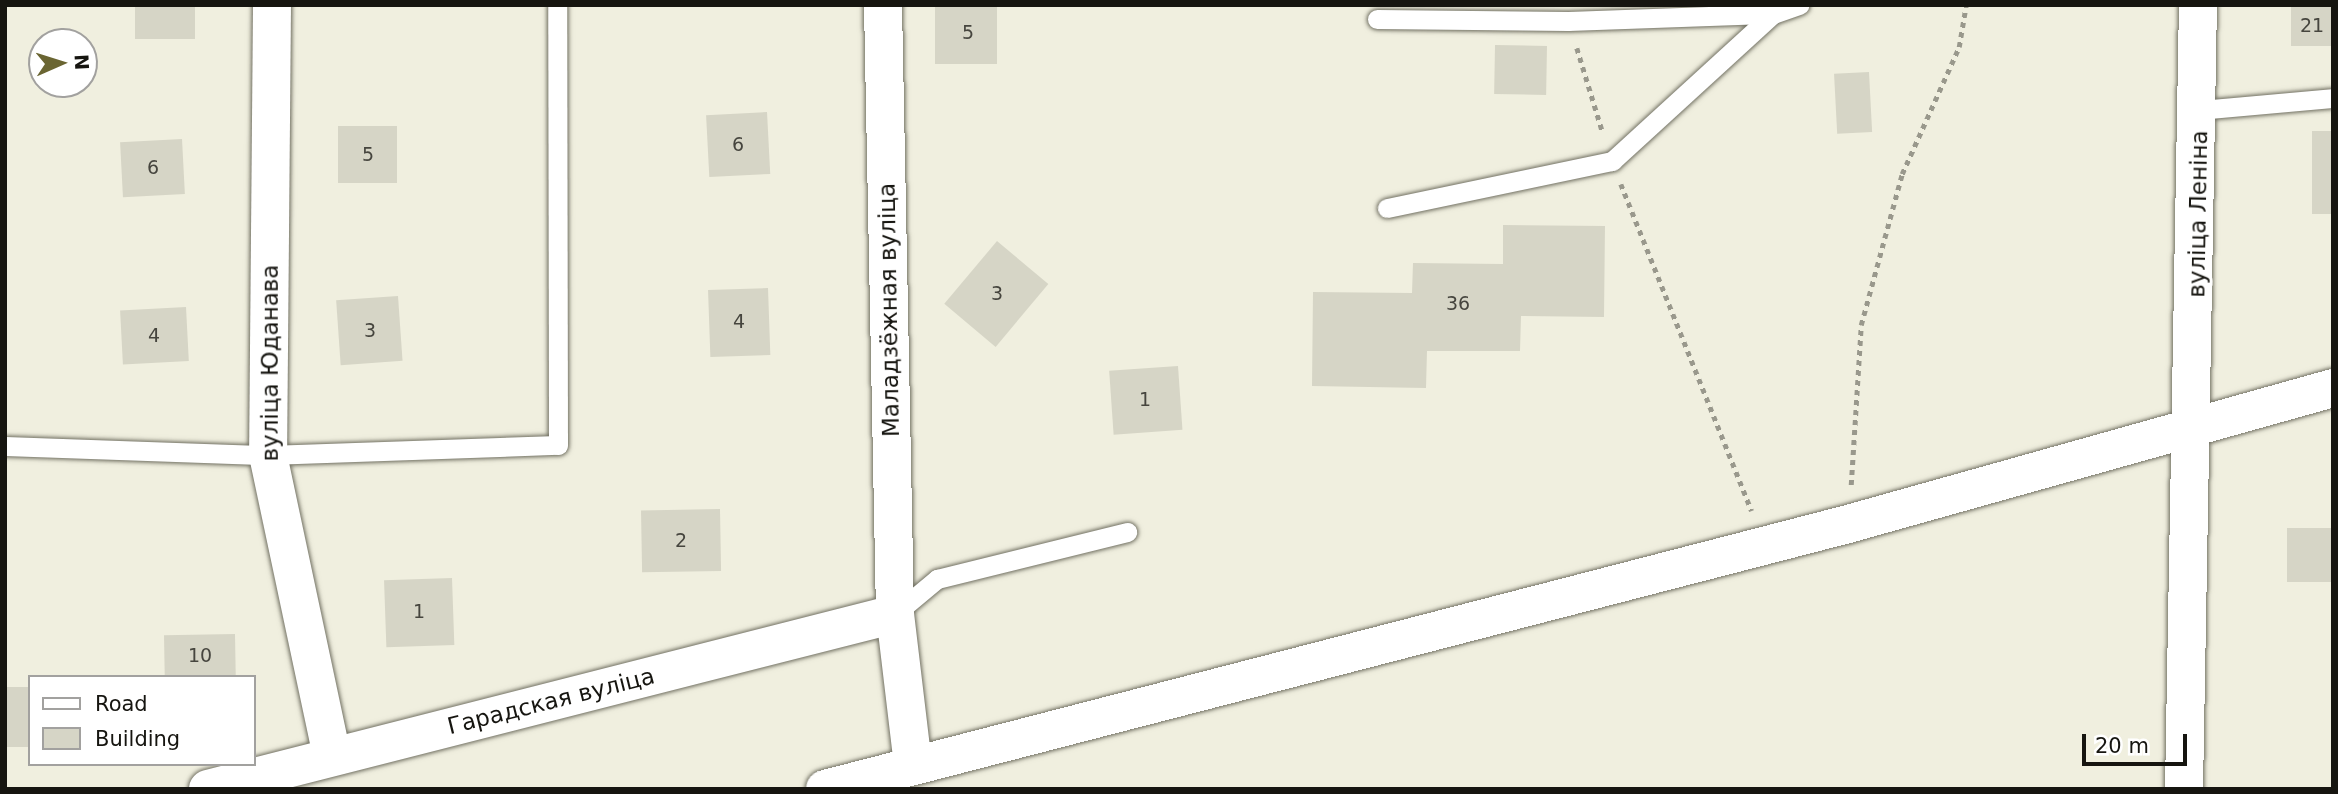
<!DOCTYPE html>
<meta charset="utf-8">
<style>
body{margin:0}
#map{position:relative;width:2338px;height:794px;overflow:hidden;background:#f0efdf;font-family:"DejaVu Sans",sans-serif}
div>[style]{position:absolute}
.building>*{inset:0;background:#d6d5c6;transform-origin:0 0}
.path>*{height:4.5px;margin-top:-2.25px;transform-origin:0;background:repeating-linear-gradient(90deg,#99988c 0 5px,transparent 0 10px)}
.roads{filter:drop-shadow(0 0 2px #727163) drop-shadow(0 0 2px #727163)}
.service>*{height:19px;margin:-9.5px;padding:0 9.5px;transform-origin:9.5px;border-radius:9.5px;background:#fff}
.minor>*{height:38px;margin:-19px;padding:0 19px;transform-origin:19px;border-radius:19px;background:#fff}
.tertiary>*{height:38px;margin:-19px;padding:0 19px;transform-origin:19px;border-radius:19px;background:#fff}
span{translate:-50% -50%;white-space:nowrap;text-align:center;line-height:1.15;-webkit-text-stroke:6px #fff;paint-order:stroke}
.number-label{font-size:19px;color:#46453e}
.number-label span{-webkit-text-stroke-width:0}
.street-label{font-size:23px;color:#161510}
.frame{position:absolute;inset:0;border:7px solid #161510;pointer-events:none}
.legend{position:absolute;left:28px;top:675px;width:228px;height:91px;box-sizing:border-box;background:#fff;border:2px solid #a2a19f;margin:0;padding:9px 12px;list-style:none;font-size:21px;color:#161510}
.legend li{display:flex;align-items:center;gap:14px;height:35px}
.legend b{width:35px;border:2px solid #a2a19f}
.north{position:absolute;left:28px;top:28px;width:70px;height:70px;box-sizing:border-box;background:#fff;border:2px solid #a2a19f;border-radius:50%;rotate:87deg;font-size:19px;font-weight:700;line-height:28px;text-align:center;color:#161510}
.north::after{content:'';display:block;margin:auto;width:24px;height:32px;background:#6a6532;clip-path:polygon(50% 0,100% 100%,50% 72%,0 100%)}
.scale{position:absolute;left:2082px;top:734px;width:105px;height:32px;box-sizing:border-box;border:4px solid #161510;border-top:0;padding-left:9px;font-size:21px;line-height:24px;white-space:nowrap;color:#161510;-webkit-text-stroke:5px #fff;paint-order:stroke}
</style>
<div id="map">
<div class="building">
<div style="left:135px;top:5px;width:60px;height:34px"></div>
<div style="left:935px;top:5px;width:62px;height:59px"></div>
<div style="left:2291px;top:5px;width:42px;height:41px"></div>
<div style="left:1495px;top:45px;width:52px;height:49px;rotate:1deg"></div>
<div style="left:1869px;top:72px;width:60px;height:35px;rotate:87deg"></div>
<div style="left:767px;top:112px;width:62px;height:61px;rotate:87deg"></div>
<div style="left:397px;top:126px;width:57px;height:59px;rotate:90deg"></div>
<div style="left:2312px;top:131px;width:21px;height:83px"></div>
<div style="left:182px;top:139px;width:55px;height:62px;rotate:87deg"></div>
<div style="clip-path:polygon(1503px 225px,1605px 226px,1604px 317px,1521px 316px,1520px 351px,1427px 351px,1426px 388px,1312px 386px,1313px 292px,1412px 293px,1413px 263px,1503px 264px)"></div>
<div style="left:997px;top:241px;width:67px;height:82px;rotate:40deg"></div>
<div style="left:768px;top:288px;width:67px;height:60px;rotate:88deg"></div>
<div style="left:398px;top:296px;width:65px;height:62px;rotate:86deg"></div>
<div style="left:186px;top:307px;width:54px;height:66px;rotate:87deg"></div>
<div style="left:1178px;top:366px;width:64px;height:69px;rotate:86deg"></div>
<div style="left:720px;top:509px;width:62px;height:79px;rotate:89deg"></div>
<div style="left:2333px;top:528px;width:54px;height:46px;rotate:90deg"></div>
<div style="left:452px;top:578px;width:67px;height:68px;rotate:88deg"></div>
<div style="left:235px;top:634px;width:43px;height:71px;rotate:89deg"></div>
<div style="left:5px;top:687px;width:25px;height:60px"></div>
</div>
<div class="path">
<div style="left:1577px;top:48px;width:89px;rotate:73deg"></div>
<div style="left:1621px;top:184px;width:352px;rotate:68.2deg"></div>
<div style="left:1851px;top:485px;width:160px;rotate:-86.4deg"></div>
<div style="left:1861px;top:325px;width:156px;rotate:-74.8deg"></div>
<div style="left:1902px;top:174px;width:139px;rotate:-65.8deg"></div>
<div style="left:1959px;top:47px;width:43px;rotate:-80.5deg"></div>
</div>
<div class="roads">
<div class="service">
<div style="left:1377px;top:19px;width:191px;rotate:0.6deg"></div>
<div style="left:1568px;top:21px;width:205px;rotate:-2deg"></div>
<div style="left:1773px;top:14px;width:28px;rotate:-19deg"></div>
<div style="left:2199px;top:110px;width:135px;rotate:-5.1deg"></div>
<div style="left:1387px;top:208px;width:230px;rotate:-11.8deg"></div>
<div style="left:1612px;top:161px;width:218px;rotate:-42.4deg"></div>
<div style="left:5px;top:446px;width:263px;rotate:2deg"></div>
<div style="left:268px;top:455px;width:290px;rotate:-2deg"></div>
<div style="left:558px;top:445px;width:440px;rotate:-90.1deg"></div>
<div style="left:895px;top:614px;width:55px;rotate:-39.8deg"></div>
<div style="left:937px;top:579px;width:196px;rotate:-13.9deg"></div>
</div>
<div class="minor">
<div style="left:272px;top:5px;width:450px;rotate:90.5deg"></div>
<div style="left:268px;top:455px;width:308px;rotate:78deg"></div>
<div style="left:883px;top:5px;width:609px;rotate:88.87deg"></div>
<div style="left:895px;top:614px;width:152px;rotate:83.2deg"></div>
<div style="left:208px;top:789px;width:709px;rotate:-14.29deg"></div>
<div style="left:2184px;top:789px;width:784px;rotate:-88.98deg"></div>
</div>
<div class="tertiary">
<div style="left:825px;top:789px;width:1057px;rotate:-14.52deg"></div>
<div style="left:1848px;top:524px;width:504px;rotate:-15.66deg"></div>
</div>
</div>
<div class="number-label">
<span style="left:2312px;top:26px">21</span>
<span style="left:968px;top:33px">5</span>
<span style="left:738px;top:145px">6</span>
<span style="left:368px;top:155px">5</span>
<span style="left:153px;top:168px">6</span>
<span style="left:997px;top:294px">3</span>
<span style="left:1458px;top:304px">36</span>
<span style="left:739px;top:322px">4</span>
<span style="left:370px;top:331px">3</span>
<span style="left:154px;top:336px">4</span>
<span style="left:1145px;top:400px">1</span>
<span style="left:681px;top:541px">2</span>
<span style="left:419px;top:612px">1</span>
<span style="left:200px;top:656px">10</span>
</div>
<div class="street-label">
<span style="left:2198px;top:214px;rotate:-89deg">вуліца Леніна</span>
<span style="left:889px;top:310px;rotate:-91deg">Маладзёжная вуліца</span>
<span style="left:270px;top:363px;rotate:-90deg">вуліца Юданава</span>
<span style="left:551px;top:701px;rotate:-14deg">Гарадская вуліца</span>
</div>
<div class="frame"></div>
<ul class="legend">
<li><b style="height:9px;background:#fff"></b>Road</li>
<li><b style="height:19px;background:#d6d5c6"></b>Building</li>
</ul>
<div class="north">N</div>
<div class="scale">20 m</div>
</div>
